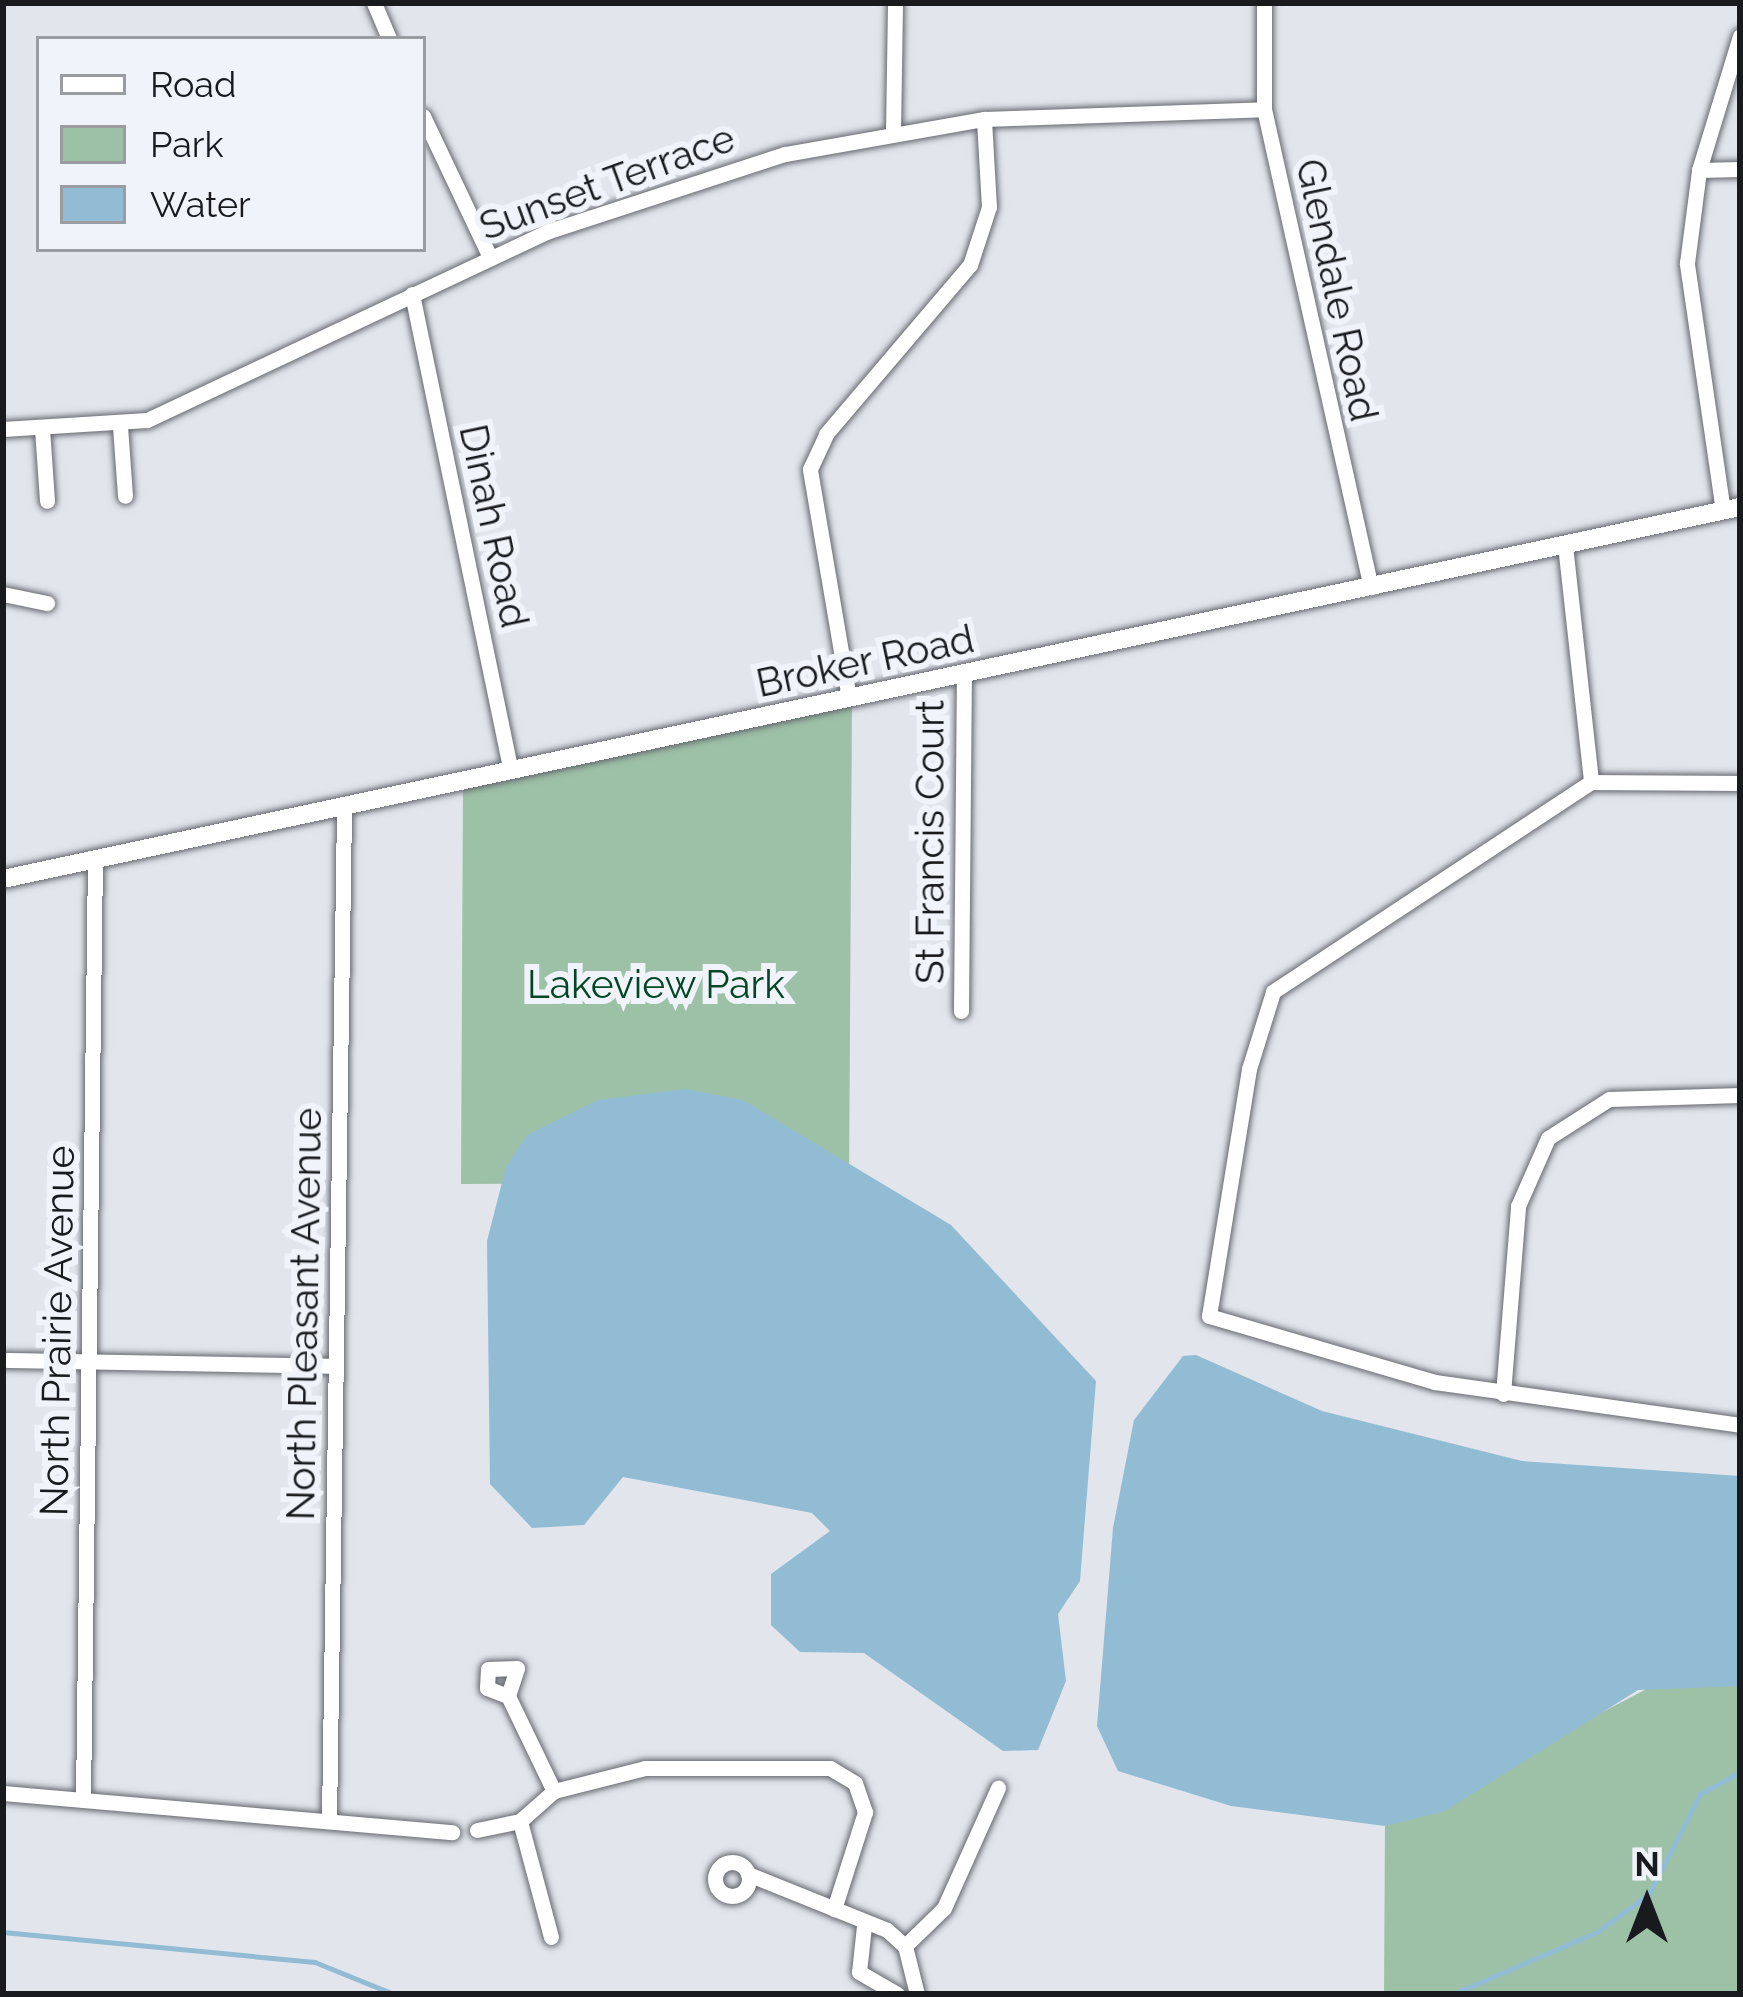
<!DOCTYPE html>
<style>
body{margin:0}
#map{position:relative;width:1743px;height:1997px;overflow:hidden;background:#e2e5ec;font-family:Raleway,sans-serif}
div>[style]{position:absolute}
.green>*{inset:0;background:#9dc1a7}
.water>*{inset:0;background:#91bcd4}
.stream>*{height:4.5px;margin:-2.25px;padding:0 2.25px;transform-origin:2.25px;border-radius:2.25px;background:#91bcd4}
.roads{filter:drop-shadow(0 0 3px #66686f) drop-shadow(0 0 3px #66686f)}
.minor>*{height:15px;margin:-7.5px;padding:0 7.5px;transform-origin:7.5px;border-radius:7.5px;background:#fff}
.minor>.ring{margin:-7.5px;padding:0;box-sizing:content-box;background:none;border:15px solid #fff;border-radius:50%}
.tertiary>*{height:18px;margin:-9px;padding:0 9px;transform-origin:9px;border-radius:9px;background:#fff}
span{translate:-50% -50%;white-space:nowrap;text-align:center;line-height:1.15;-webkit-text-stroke:12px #f0f3fa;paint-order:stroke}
.street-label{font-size:39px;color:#191a1d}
.park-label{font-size:39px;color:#034724}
.frame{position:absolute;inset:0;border:6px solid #191a1d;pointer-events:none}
.legend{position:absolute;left:36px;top:36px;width:390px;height:216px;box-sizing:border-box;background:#f0f3fa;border:3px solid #9a9ca2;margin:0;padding:15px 21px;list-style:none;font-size:36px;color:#191a1d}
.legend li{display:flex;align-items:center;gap:24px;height:60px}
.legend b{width:60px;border:3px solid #9a9ca2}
.north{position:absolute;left:1587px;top:1841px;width:120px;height:120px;-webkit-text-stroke:9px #f0f3fa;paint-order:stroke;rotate:0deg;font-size:33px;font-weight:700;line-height:48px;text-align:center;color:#191a1d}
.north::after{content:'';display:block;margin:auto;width:42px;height:54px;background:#191a1d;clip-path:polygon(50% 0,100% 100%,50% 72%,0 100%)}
</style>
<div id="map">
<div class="green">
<div style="clip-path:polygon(852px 703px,849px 1183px,461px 1184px,463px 786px)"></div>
<div style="clip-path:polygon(1740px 1640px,1740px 1994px,1384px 1994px,1385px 1826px)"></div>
</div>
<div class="water">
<div style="clip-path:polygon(685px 1089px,743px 1100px,951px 1225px,1096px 1381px,1080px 1581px,1058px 1614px,1066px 1681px,1038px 1750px,1003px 1751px,864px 1653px,800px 1652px,771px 1625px,771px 1574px,830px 1531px,812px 1513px,623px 1477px,584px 1525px,532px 1528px,490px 1484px,487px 1241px,506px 1167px,527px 1135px,598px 1100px)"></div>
<div style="clip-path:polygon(1196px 1355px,1322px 1411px,1522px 1461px,1740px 1476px,1740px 1686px,1638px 1690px,1445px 1811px,1385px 1826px,1231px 1806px,1118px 1771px,1097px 1726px,1113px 1528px,1134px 1420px,1183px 1356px)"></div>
</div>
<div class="stream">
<div style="left:3px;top:1932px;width:313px;rotate:5.5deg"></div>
<div style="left:315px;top:1962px;width:85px;rotate:22.1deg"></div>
<div style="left:425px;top:1994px;width:16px"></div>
<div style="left:1453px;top:1994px;width:157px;rotate:-23.3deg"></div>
<div style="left:1597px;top:1932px;width:64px;rotate:-36.2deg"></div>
<div style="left:1649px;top:1894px;width:112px;rotate:-63deg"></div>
<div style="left:1700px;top:1794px;width:46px;rotate:-28.8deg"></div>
</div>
<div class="roads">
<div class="minor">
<div style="left:374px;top:3px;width:39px;rotate:67deg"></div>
<div style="left:1264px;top:3px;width:106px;rotate:90deg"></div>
<div style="left:1264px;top:109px;width:490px;rotate:77.4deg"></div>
<div style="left:423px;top:116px;width:156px;rotate:64.6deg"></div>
<div style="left:893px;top:132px;width:129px;rotate:-89.1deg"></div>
<div style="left:1699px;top:170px;width:41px;rotate:-1.4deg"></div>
<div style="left:412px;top:294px;width:487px;rotate:78.3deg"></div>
<div style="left:120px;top:426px;width:70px;rotate:85.9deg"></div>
<div style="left:3px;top:429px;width:144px;rotate:-3.6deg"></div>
<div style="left:147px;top:420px;width:444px;rotate:-25.2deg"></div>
<div style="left:549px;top:231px;width:248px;rotate:-18.1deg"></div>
<div style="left:785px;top:154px;width:202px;rotate:-10deg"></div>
<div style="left:984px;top:119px;width:280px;rotate:-2deg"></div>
<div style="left:42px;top:429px;width:72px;rotate:86deg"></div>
<div style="left:1723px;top:511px;width:251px;rotate:-98.3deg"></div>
<div style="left:1687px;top:263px;width:94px;rotate:-82.6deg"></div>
<div style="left:1699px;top:170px;width:140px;rotate:-73deg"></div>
<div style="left:1565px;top:545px;width:238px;rotate:83.7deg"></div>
<div style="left:3px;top:594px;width:45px;rotate:11.6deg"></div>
<div style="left:849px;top:698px;width:232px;rotate:-99.7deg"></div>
<div style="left:810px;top:469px;width:38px;rotate:-65deg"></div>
<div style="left:826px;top:434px;width:222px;rotate:-49.6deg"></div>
<div style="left:970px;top:265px;width:61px;rotate:-71.9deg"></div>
<div style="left:989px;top:207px;width:88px;rotate:-93.3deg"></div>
<div style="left:1740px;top:783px;width:149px;rotate:-179.6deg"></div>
<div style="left:1591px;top:782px;width:381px;rotate:146.6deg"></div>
<div style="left:1273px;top:992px;width:81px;rotate:107.3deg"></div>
<div style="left:1249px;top:1069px;width:250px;rotate:99.2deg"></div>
<div style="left:1209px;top:1316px;width:235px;rotate:16.3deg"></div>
<div style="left:1435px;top:1382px;width:308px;rotate:8deg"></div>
<div style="left:961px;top:1011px;width:338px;rotate:-89.5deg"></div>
<div style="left:3px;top:1360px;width:333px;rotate:1deg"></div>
<div style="left:1503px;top:1394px;width:189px;rotate:-85.4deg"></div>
<div style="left:1518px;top:1206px;width:74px;rotate:-66.2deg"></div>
<div style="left:1548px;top:1138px;width:72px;rotate:-32.6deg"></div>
<div style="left:1609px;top:1099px;width:131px;rotate:-1.7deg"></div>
<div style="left:508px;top:1696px;width:29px;rotate:-72deg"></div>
<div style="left:517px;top:1668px;width:29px;rotate:178deg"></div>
<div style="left:488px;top:1669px;width:19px;rotate:93deg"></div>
<div style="left:487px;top:1688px;width:22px;rotate:21deg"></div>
<div style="left:508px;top:1696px;width:106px;rotate:64.2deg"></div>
<div style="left:554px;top:1791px;width:94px;rotate:-14.2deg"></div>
<div style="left:645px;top:1768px;width:185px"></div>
<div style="left:830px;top:1768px;width:29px;rotate:31deg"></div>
<div style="left:855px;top:1783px;width:31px;rotate:71deg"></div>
<div style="left:865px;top:1812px;width:102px;rotate:107.7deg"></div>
<div style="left:3px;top:1793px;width:451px;rotate:5deg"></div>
<div style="left:83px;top:1800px;width:938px;rotate:-89.27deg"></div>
<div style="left:329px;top:1821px;width:1013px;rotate:-89.15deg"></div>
<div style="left:477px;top:1830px;width:44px;rotate:-11.8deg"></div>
<div class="ring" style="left:715px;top:1862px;width:19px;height:19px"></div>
<div style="left:748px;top:1874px;width:150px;rotate:21.9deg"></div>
<div style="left:887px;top:1930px;width:24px;rotate:42deg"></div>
<div style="left:905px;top:1946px;width:49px;rotate:76deg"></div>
<div style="left:864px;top:1926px;width:46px;rotate:96.2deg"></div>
<div style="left:859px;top:1972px;width:44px;rotate:30.1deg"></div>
<div style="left:551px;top:1937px;width:120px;rotate:-105deg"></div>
<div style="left:520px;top:1821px;width:45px;rotate:-41.4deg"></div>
<div style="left:905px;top:1946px;width:54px;rotate:-44.3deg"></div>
<div style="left:944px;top:1908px;width:132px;rotate:-65.8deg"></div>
</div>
<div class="tertiary">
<div style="left:3px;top:879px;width:1776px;rotate:-12.09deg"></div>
</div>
</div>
<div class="street-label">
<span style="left:607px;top:182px;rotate:-20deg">Sunset Terrace</span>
<span style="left:1337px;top:290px;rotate:78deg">Glendale Road</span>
<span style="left:494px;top:526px;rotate:78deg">Dinah Road</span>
<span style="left:865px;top:661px;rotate:-12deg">Broker Road</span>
<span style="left:930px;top:842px;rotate:-90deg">St Francis Court</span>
<span style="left:304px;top:1314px;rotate:-89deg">North Pleasant Avenue</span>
<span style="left:57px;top:1331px;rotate:-89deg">North Prairie Avenue</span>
</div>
<div class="park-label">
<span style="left:656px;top:984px">Lakeview Park</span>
</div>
<div class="frame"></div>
<ul class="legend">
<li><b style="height:15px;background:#fff"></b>Road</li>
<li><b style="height:33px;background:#9dc1a7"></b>Park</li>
<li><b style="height:33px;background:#91bcd4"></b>Water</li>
</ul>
<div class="north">N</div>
</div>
